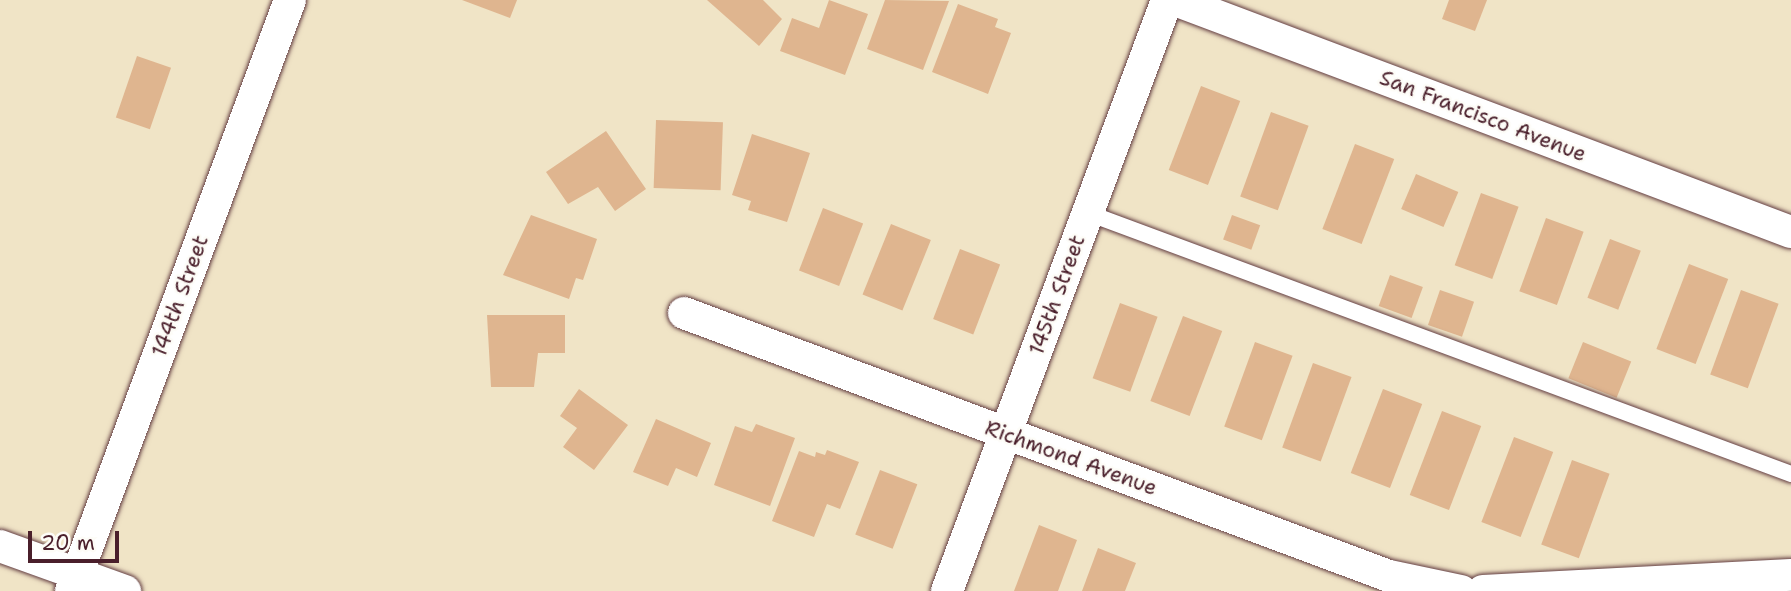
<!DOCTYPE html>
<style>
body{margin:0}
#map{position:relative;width:1791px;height:591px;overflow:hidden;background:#f0e4c6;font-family:"Shantell Sans",sans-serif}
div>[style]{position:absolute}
.building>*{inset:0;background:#dfb58f;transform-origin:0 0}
.roads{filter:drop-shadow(0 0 2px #633d42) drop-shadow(0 0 2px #633d42)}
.service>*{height:16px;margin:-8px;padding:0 8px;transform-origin:8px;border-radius:8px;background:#fff}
.minor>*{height:32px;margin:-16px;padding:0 16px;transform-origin:16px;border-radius:16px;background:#fff}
span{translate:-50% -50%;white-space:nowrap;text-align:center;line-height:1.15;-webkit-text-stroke:5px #fdfcf7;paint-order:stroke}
.street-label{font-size:21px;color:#4a1f2b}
.scale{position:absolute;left:28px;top:531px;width:91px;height:32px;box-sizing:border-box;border:4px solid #4a1f2b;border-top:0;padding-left:9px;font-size:21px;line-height:24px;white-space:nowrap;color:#4a1f2b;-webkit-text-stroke:5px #fdfcf7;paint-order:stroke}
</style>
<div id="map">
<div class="building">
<div style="clip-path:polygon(462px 0,517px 0,510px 18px)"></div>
<div style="clip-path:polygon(707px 0,763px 0,782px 19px,759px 46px)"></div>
<div style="clip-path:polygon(829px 0,868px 14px,845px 75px,780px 51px,792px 18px,819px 28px)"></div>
<div style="clip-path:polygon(885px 0,949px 1px,923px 70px,867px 49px)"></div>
<div style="clip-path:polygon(1449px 0,1487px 0,1475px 31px,1442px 19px)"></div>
<div style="clip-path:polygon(958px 4px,998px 19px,995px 27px,1011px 33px,988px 94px,932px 72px)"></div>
<div style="left:137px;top:56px;width:36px;height:65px;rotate:19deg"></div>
<div style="left:1201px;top:86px;width:42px;height:90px;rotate:21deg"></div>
<div style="left:1271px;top:112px;width:40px;height:90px;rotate:20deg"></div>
<div style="left:656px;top:120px;width:67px;height:68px;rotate:2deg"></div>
<div style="clip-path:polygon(606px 131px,646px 189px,615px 211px,598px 187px,568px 204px,546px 172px)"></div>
<div style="clip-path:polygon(752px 134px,810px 153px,787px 222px,748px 210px,751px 201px,732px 195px)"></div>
<div style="left:1355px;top:144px;width:42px;height:91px;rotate:21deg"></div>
<div style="left:1416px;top:174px;width:46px;height:38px;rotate:23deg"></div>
<div style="left:1481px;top:193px;width:40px;height:77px;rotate:20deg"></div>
<div style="left:823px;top:208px;width:43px;height:67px;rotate:21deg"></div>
<div style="clip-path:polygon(531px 215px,597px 239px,583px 280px,576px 278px,569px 299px,503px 275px)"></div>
<div style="left:1232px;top:215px;width:30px;height:26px;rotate:20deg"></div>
<div style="left:1546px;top:218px;width:40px;height:78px;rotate:20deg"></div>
<div style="left:891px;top:224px;width:43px;height:76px;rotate:22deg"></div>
<div style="left:1610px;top:239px;width:33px;height:63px;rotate:21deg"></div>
<div style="left:960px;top:249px;width:43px;height:75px;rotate:21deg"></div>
<div style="left:1689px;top:264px;width:42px;height:91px;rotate:21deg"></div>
<div style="left:1390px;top:275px;width:35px;height:33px;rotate:20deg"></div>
<div style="left:1440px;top:290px;width:36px;height:37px;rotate:19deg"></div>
<div style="left:1741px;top:290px;width:40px;height:90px;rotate:20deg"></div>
<div style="left:1120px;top:303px;width:40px;height:80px;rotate:20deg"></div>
<div style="clip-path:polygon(487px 315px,565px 315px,565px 353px,538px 353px,534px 387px,491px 387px)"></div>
<div style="left:1183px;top:316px;width:42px;height:91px;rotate:21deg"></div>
<div style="left:1255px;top:342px;width:40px;height:90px;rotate:20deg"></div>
<div style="left:1583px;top:342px;width:52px;height:39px;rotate:22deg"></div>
<div style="left:1313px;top:363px;width:41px;height:90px;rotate:20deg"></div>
<div style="clip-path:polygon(579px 389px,628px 425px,594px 470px,563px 447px,577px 428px,560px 416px)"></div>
<div style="left:1383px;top:389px;width:42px;height:90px;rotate:21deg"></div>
<div style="left:1442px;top:411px;width:42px;height:90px;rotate:21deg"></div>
<div style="clip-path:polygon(656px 419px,711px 443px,697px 477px,676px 468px,668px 486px,633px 472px)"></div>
<div style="clip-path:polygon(756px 424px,795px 438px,770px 506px,714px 485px,735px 426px,752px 432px)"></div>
<div style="left:1514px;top:437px;width:42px;height:91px;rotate:21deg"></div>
<div style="clip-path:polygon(827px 450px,859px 462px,840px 509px,827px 504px,814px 537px,772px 521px,799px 451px,815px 457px,816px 452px,825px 455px)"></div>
<div style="left:1572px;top:460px;width:40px;height:90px;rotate:20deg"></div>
<div style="left:880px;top:470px;width:40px;height:69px;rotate:21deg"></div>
<div style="clip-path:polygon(1039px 525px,1077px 540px,1058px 591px,1014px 591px)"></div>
<div style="clip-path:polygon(1098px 548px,1136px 563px,1125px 591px,1082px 591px)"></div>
</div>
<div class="roads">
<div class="service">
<div style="left:1088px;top:213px;width:750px;rotate:20.37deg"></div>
</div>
<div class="minor">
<div style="left:1175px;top:0;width:658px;rotate:20.64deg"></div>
<div style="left:684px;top:313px;width:752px;rotate:20.46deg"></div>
<div style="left:1389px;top:576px;width:74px;rotate:11.8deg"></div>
<div style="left:0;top:546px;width:133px;rotate:19.8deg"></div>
<div style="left:71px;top:591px;width:630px;rotate:-69.67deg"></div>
<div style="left:947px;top:591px;width:631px;rotate:-69.58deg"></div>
<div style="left:1483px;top:591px;width:308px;rotate:-3deg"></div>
</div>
</div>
<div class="street-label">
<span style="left:1483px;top:116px;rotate:21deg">San Francisco Avenue</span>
<span style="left:1057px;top:295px;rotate:-70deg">145th Street</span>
<span style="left:180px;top:296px;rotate:-70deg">144th Street</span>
<span style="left:1071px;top:458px;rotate:20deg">Richmond Avenue</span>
</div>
<div class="scale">20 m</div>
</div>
